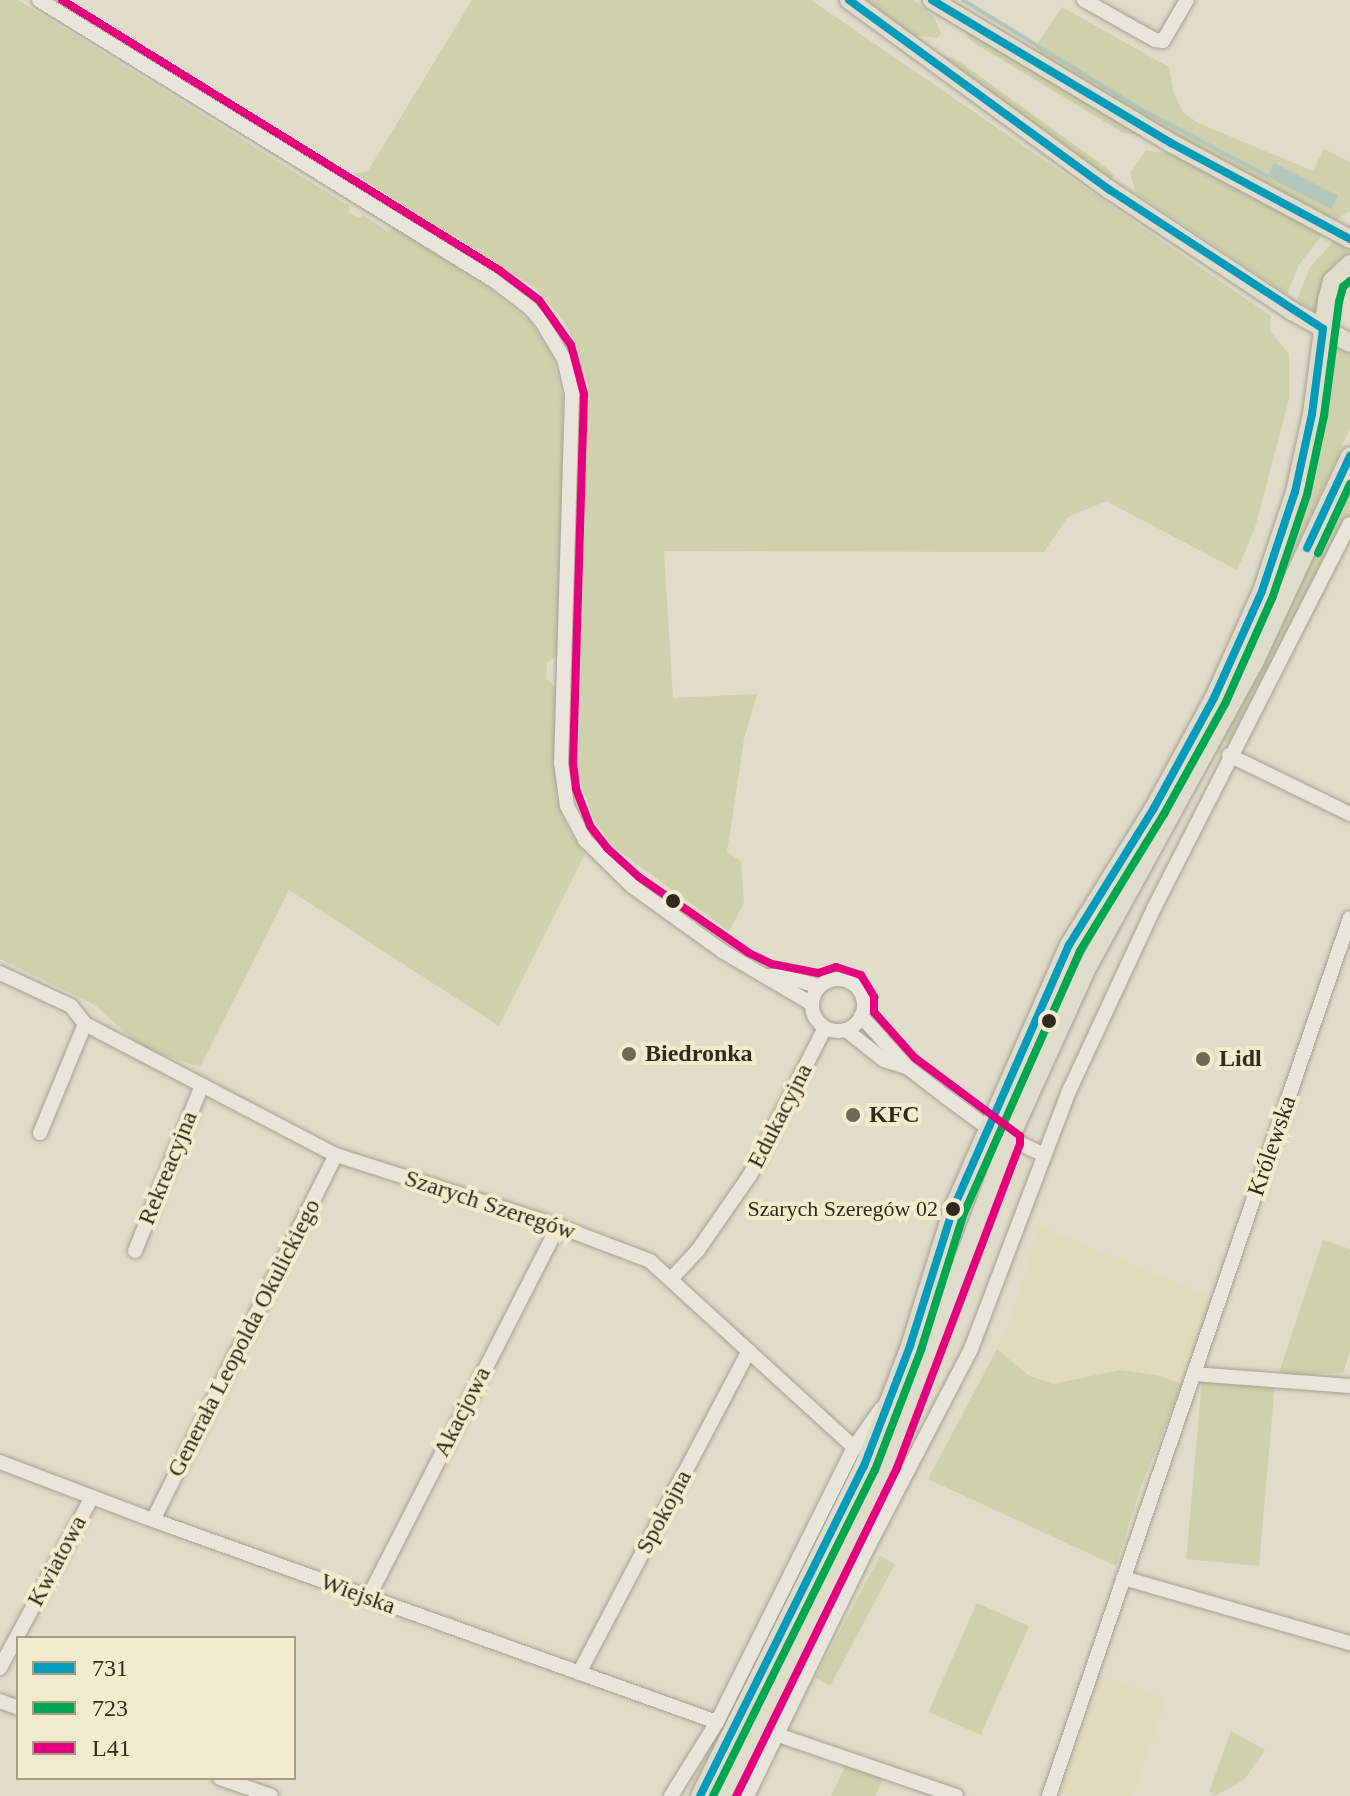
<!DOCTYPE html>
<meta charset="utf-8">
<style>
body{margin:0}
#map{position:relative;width:1350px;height:1796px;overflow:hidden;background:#e1dbc9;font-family:"Times New Roman",serif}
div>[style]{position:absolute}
.farmland>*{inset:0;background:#e0dbba}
.green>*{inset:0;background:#ced1ac;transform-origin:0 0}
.water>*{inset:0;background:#b5c6bc;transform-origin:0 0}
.stream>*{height:4px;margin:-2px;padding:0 2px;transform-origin:2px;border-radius:2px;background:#b5c6bc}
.roads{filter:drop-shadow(0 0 2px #a6a093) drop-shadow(0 0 2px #a6a093)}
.minor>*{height:14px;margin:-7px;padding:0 7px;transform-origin:7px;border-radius:7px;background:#e9e5db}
.minor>.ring{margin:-7px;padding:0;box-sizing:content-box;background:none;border:14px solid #e9e5db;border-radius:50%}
.major>*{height:18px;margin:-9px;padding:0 9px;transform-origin:9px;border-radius:9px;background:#e0dccc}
.bus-1>*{height:8px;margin:-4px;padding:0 4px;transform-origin:4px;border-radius:4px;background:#059cbc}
.bus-2>*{height:8px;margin:-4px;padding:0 4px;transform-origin:4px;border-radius:4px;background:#00a651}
.bus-3>*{height:8px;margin:-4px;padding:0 4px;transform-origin:4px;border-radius:4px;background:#e5007d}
.dots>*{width:22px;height:22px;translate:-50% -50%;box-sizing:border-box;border:4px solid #f3ebce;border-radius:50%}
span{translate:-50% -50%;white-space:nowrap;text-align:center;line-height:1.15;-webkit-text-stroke:8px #f3ebce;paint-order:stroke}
.bus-label{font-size:22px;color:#33291c}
.right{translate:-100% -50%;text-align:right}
.poi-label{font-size:24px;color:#33291c;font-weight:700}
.left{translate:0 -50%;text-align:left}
.street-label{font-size:24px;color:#33291c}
.legend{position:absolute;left:16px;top:1636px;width:280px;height:144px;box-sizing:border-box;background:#f3ebce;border:2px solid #a69d87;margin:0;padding:10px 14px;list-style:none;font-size:24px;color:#33291c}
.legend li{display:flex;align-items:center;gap:16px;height:40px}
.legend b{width:40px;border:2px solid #a69d87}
</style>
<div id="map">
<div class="farmland">
<div style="clip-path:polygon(1039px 1226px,1213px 1298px,1182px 1384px,1157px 1375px,1108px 1372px,1053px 1384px,1028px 1375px,997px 1349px,1011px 1318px)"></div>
<div style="clip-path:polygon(1101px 1677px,1167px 1698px,1133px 1796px,1075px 1796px,1061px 1792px)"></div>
</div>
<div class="green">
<div style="clip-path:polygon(0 0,18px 0,349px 206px,349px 212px,359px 218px,363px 215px,389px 232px,393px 227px,483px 284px,531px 322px,553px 357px,563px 400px,562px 508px,557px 655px,547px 663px,546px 678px,556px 688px,556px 798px,568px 830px,585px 854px,499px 1026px,289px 890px,200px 1067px,142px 1048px,95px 1005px,0 959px)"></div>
<div style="clip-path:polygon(472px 0,811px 0,1271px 316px,1270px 331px,1289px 354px,1289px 399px,1255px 528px,1237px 570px,1106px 501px,1068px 517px,1044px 552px,664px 551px,673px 698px,757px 694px,744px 739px,727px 852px,741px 861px,744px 903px,729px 931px,612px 846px,595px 822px,578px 777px,588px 386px,575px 343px,564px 321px,535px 288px,354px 174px,368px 171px)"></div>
<div style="clip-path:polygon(862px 0,914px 0,934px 17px,941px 34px,937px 38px,911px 35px)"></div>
<div style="clip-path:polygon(1062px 7px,1169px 67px,1173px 91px,1183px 112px,1198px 123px,1313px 171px,1324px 149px,1350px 162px,1350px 211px,1334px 221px,1230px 166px,1032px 52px)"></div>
<div style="clip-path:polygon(963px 29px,1140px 135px,1123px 133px,971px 41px)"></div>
<div style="clip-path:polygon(943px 55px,957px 60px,1108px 169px,1114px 175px,1111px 180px,942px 59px)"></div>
<div style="clip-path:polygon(1146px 150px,1176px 155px,1323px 234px,1299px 265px,1287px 294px,1136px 193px,1130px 173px)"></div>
<div style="clip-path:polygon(1334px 241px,1350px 249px,1350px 253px,1336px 262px,1324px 278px,1315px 312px,1297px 300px,1310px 267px)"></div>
<div style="clip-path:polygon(1332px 341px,1350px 352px,1350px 428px,1242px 668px,1200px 748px,1099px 927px,1020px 1088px,1087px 935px,1198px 748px,1252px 640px,1291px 537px,1303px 493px,1314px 451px)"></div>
<div style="clip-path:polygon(1350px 485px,1350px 513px,1325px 569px,1232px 745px,1223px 740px)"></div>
<div style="clip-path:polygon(1323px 1240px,1350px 1249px,1350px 1352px,1343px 1373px,1278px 1376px)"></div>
<div style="clip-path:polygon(997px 1349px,1028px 1375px,1053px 1384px,1120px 1370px,1157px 1375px,1182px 1384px,1141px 1487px,1116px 1566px,928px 1479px)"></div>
<div style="left:1202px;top:1380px;width:73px;height:180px;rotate:5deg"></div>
<div style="left:880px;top:1556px;width:17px;height:138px;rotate:28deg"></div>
<div style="left:977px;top:1603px;width:57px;height:119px;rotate:24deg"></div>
<div style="clip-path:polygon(1231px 1731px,1265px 1750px,1244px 1780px,1215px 1796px,1209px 1792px)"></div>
<div style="clip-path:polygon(846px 1764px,884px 1777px,875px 1796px,831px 1796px)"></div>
</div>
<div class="water">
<div style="left:1274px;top:163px;width:72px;height:15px;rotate:27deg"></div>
</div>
<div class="stream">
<div style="left:963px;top:0;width:215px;rotate:31.5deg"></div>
<div style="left:1146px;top:112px;width:137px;rotate:27.9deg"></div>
</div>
<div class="roads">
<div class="minor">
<div style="left:39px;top:0;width:533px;rotate:31.66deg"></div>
<div style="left:493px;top:280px;width:46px;rotate:37.1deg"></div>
<div style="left:530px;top:308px;width:18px;rotate:49deg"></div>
<div style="left:542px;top:322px;width:43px;rotate:59.3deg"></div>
<div style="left:564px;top:359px;width:37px;rotate:77deg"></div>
<div style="left:572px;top:395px;width:368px;rotate:91.7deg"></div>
<div style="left:561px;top:763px;width:43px;rotate:82.1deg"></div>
<div style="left:567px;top:806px;width:38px;rotate:62deg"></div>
<div style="left:585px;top:840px;width:66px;rotate:44.4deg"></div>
<div style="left:632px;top:886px;width:111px;rotate:35.8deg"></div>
<div style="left:722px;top:951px;width:104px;rotate:30.5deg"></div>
<div style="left:1084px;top:0;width:81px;rotate:29.4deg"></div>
<div style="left:1155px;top:40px;width:8px;rotate:7deg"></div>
<div style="left:1163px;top:41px;width:48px;rotate:-59.7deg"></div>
<div style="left:1229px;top:755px;width:135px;rotate:26deg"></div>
<div style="left:0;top:973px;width:78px;rotate:24.9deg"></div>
<div style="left:71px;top:1006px;width:23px;rotate:52deg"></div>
<div style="left:85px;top:1024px;width:283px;rotate:27.6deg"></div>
<div style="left:336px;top:1155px;width:233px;rotate:17.7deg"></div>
<div style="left:558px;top:1226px;width:98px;rotate:20.8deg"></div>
<div style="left:650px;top:1261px;width:276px;rotate:42.4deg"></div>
<div style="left:769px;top:976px;width:14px"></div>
<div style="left:783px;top:976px;width:37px;rotate:16deg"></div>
<div class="ring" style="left:812px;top:979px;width:38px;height:38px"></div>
<div style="left:861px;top:1016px;width:69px;rotate:48deg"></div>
<div style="left:907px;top:1067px;width:49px;rotate:37.6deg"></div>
<div style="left:946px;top:1097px;width:52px;rotate:36.4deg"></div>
<div style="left:988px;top:1128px;width:62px;rotate:25.7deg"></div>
<div style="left:846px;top:1030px;width:48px;rotate:38.3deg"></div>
<div style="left:884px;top:1060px;width:23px;rotate:18deg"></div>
<div style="left:40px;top:1133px;width:118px;rotate:-67.6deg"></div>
<div style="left:135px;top:1251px;width:179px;rotate:-68deg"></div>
<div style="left:672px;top:1278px;width:38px;rotate:-47deg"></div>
<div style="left:698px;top:1250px;width:91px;rotate:-55.3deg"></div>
<div style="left:750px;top:1175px;width:165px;rotate:-63deg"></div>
<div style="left:1194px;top:1374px;width:156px;rotate:4.4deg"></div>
<div style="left:0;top:1462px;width:164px;rotate:20.8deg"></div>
<div style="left:153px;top:1520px;width:599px;rotate:19.71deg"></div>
<div style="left:153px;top:1520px;width:408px;rotate:-63.4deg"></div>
<div style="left:1123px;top:1578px;width:236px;rotate:16deg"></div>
<div style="left:368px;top:1598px;width:418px;rotate:-62.9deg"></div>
<div style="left:0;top:1668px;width:194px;rotate:-61.7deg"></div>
<div style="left:579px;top:1673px;width:364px;rotate:-62.2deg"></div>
<div style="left:0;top:1701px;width:19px;rotate:21deg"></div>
<div style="left:778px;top:1735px;width:188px;rotate:18.9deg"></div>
<div style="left:220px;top:1778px;width:54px;rotate:19.4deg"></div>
<div style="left:671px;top:1796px;width:87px;rotate:-58.1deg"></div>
<div style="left:717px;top:1722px;width:307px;rotate:-63.5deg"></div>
<div style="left:854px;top:1447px;width:47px;rotate:-54.6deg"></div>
<div style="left:747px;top:1796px;width:279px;rotate:-64.1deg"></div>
<div style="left:869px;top:1545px;width:221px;rotate:-62.5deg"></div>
<div style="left:971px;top:1349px;width:278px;rotate:-69.2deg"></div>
<div style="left:1070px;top:1089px;width:200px;rotate:-65.1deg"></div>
<div style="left:1154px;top:908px;width:431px;rotate:-63deg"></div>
<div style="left:1049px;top:1796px;width:928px;rotate:-71.08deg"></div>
</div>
<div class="major">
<div style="left:849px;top:0;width:323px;rotate:36.1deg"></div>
<div style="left:1110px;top:190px;width:219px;rotate:33.6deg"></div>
<div style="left:1292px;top:311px;width:66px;rotate:28.9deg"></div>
<div style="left:932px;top:0;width:279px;rotate:30.9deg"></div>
<div style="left:1171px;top:143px;width:203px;rotate:28.2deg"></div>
<div style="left:700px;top:1796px;width:369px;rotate:-63.6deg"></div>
<div style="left:864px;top:1466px;width:129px;rotate:-69deg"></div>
<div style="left:910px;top:1346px;width:144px;rotate:-72.6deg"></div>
<div style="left:953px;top:1209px;width:288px;rotate:-66.3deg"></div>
<div style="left:1069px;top:945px;width:161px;rotate:-58.2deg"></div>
<div style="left:1154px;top:808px;width:125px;rotate:-61.4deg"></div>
<div style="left:1214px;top:698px;width:117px;rotate:-65.8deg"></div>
<div style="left:1262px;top:591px;width:104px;rotate:-71.6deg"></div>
<div style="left:1295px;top:492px;width:80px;rotate:-77.7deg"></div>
<div style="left:1312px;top:414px;width:115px;rotate:-82.5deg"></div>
<div style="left:1327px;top:300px;width:20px;rotate:-75deg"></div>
<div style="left:1332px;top:281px;width:25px;rotate:-43deg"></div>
<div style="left:723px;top:1796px;width:370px;rotate:-63.9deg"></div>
<div style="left:886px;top:1464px;width:347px;rotate:-69.2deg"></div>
<div style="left:1009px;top:1140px;width:191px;rotate:-65.6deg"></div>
<div style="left:1088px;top:966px;width:345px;rotate:-61.3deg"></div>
<div style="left:1254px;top:663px;width:228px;rotate:-65.1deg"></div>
</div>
</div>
<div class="bus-1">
<div style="left:849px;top:0;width:323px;rotate:36.1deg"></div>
<div style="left:1110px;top:190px;width:254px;rotate:33.1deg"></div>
<div style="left:932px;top:0;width:279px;rotate:30.9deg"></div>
<div style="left:1171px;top:143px;width:203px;rotate:28.2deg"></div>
<div style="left:1307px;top:548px;width:102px;rotate:-64.9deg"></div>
<div style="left:700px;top:1796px;width:369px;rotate:-63.6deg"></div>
<div style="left:864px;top:1466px;width:129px;rotate:-69deg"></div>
<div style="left:910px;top:1346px;width:144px;rotate:-72.6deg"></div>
<div style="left:953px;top:1209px;width:288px;rotate:-66.3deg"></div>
<div style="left:1069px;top:945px;width:161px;rotate:-58.2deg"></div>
<div style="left:1154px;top:808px;width:125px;rotate:-61.4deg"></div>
<div style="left:1214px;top:698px;width:117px;rotate:-65.8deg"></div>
<div style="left:1262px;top:591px;width:104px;rotate:-71.6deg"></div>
<div style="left:1295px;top:492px;width:80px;rotate:-77.7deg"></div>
<div style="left:1312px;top:414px;width:86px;rotate:-82.6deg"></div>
</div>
<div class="bus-2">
<div style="left:1318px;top:553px;width:76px;rotate:-65.1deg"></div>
<div style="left:713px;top:1796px;width:364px;rotate:-63.6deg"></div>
<div style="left:875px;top:1470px;width:129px;rotate:-69deg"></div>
<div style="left:921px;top:1350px;width:144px;rotate:-72.6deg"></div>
<div style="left:964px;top:1213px;width:287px;rotate:-66.1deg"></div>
<div style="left:1080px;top:951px;width:161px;rotate:-58.5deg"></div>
<div style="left:1164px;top:814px;width:126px;rotate:-61deg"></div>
<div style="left:1225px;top:704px;width:118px;rotate:-66deg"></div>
<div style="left:1273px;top:596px;width:107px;rotate:-71.4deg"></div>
<div style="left:1307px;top:495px;width:81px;rotate:-77.9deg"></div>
<div style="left:1324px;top:416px;width:115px;rotate:-82.5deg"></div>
<div style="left:1339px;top:302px;width:16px;rotate:-75deg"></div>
<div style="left:1343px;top:287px;width:9px;rotate:-41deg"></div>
</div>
<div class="bus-3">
<div style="left:62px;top:0;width:514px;rotate:31.71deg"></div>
<div style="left:499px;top:270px;width:50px;rotate:36.9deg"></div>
<div style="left:539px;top:300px;width:55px;rotate:54.6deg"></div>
<div style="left:571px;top:345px;width:51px;rotate:75.1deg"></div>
<div style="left:584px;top:394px;width:369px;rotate:91.7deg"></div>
<div style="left:573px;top:763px;width:26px;rotate:83deg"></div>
<div style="left:576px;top:789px;width:40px;rotate:69deg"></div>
<div style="left:590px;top:826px;width:28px;rotate:52deg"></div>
<div style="left:607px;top:848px;width:43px;rotate:42.2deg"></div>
<div style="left:639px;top:877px;width:134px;rotate:34.6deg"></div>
<div style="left:749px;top:953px;width:25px;rotate:26deg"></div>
<div style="left:772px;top:964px;width:47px;rotate:11.1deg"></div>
<div style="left:818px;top:973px;width:19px;rotate:-18deg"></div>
<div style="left:836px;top:967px;width:26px;rotate:18deg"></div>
<div style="left:861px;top:975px;width:26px;rotate:59deg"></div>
<div style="left:874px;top:997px;width:15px;rotate:90deg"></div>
<div style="left:874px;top:1012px;width:62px;rotate:48.3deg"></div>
<div style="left:915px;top:1058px;width:131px;rotate:36.6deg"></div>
<div style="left:1020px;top:1136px;width:8px;rotate:90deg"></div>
<div style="left:1020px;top:1144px;width:347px;rotate:110.8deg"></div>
<div style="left:897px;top:1468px;width:365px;rotate:116.1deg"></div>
</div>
<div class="dots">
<div style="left:673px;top:901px;background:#33291c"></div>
<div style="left:1049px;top:1021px;background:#33291c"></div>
<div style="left:629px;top:1054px;background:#706759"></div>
<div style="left:1203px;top:1059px;background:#706759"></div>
<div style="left:853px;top:1115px;background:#706759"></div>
<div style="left:953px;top:1209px;background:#33291c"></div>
</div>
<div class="bus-label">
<span class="right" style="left:938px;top:1209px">Szarych Szeregów 02</span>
</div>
<div class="poi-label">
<span class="left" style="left:645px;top:1054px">Biedronka</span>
<span class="left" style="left:1219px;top:1059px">Lidl</span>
<span class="left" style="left:869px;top:1115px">KFC</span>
</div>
<div class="street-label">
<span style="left:780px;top:1116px;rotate:-63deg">Edukacyjna</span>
<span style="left:1272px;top:1146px;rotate:-71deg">Królewska</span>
<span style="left:168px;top:1168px;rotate:-68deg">Rekreacyjna</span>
<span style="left:490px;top:1205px;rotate:18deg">Szarych Szeregów</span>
<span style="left:244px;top:1338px;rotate:-63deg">Generała Leopolda Okulickiego</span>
<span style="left:462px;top:1412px;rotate:-63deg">Akacjowa</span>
<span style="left:664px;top:1512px;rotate:-62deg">Spokojna</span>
<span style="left:57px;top:1561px;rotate:-62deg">Kwiatowa</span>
<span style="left:358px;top:1594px;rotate:20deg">Wiejska</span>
</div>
<ul class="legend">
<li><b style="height:10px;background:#059cbc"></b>731</li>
<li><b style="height:10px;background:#00a651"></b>723</li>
<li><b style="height:10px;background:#e5007d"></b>L41</li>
</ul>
</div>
